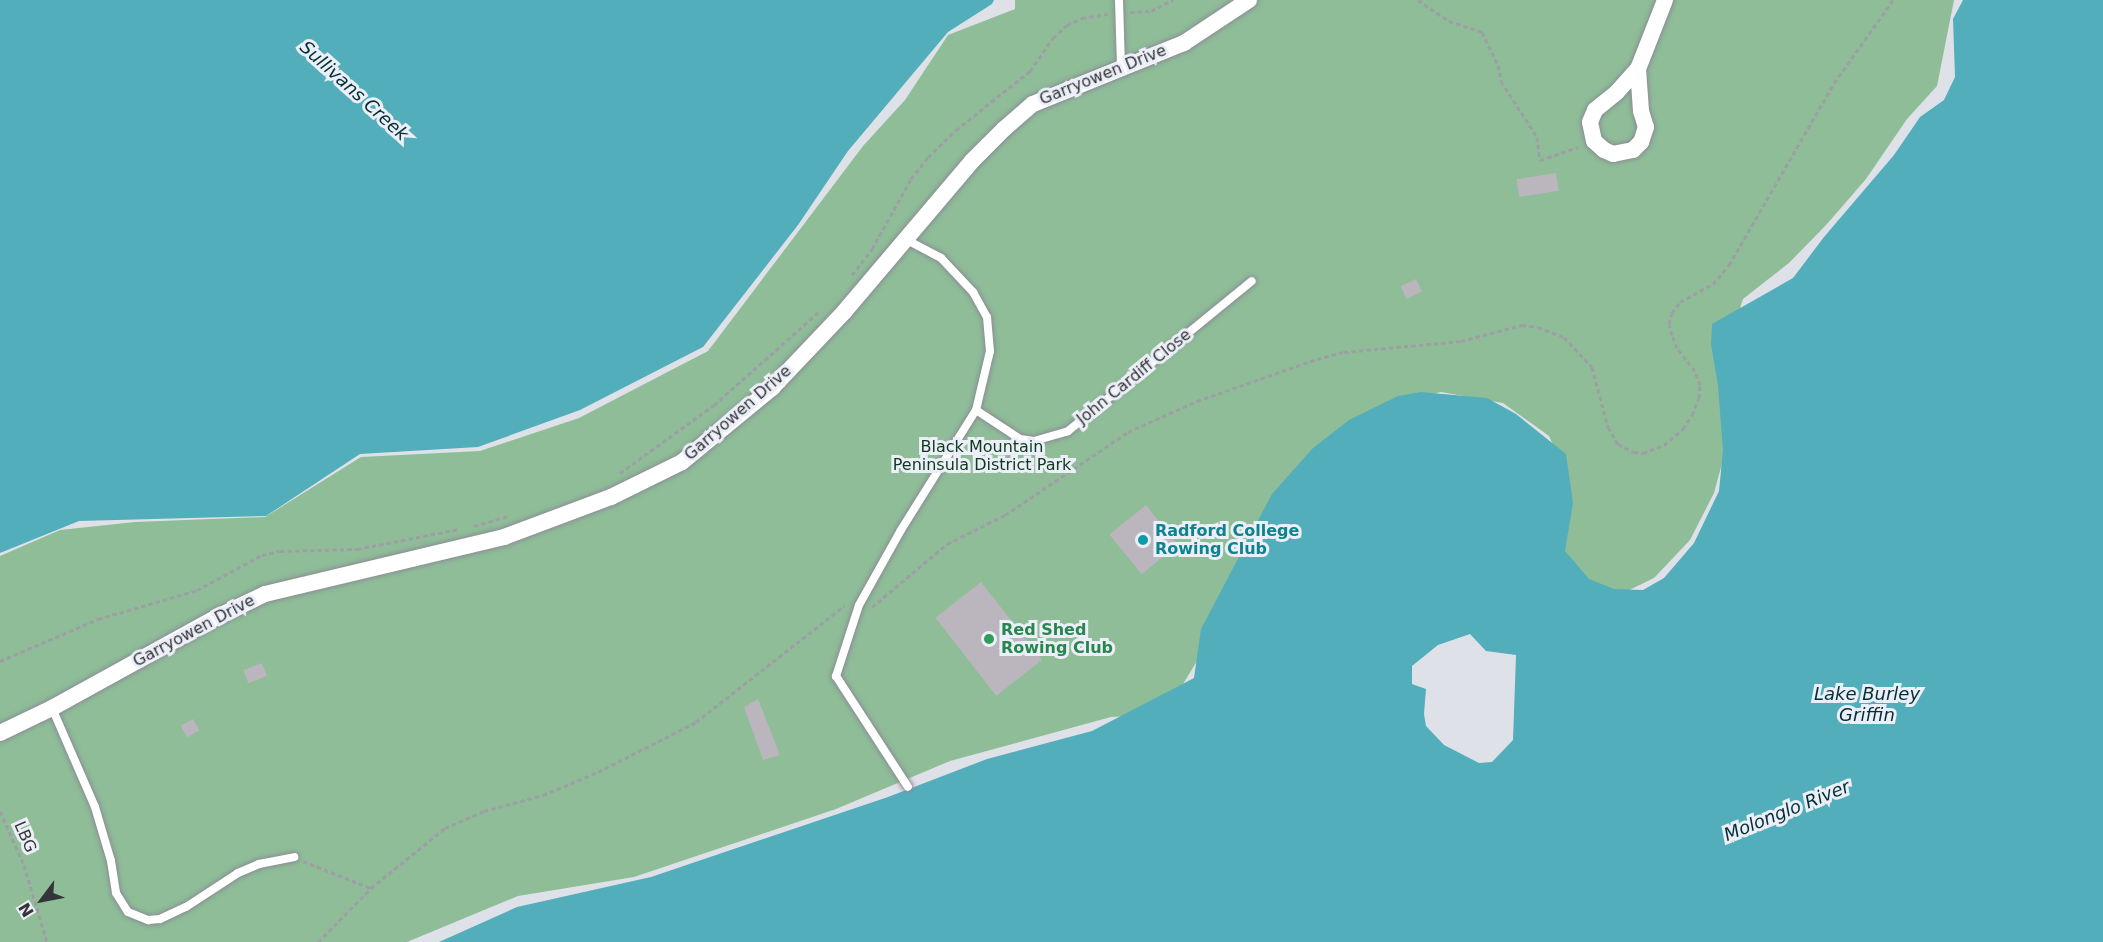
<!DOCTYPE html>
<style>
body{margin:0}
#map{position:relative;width:2103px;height:942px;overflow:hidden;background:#dfe1e9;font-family:"DejaVu Sans",sans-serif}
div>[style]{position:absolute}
.green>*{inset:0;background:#8ebd98}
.water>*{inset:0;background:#53aebb}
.building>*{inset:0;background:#bbb6bd;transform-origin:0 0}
.path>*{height:3px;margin-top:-1.5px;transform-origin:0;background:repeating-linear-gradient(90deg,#9e9fa5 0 4.5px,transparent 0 7.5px)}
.roads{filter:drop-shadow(0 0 2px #8b8d95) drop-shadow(0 0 2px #8b8d95)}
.service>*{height:8px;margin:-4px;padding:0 4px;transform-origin:4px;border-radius:4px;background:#fff}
.minor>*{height:16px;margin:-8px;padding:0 8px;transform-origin:8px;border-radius:8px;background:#fff}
.dots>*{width:16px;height:16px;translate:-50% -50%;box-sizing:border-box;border:3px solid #eceff7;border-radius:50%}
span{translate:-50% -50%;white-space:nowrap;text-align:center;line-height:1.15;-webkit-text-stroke:6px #eceff7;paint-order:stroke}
.street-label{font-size:16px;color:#343538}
.park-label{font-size:16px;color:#0d391c}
.culture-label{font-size:16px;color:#0d838f;font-weight:700}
.left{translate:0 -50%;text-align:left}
.leisure-label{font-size:16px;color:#27864d;font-weight:700}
.water-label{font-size:18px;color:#023036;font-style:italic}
.north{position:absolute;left:12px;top:870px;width:60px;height:60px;-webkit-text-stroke:4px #eceff7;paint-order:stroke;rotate:238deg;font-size:16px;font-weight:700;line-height:24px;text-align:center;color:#343538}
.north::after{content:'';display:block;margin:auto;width:21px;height:27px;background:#343538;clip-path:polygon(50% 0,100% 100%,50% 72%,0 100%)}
</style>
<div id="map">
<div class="green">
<div style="clip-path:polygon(1015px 0,1954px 0,1937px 86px,1907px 119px,1866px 179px,1827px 224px,1789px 263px,1743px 299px,1731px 337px,1727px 445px,1714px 493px,1690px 540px,1654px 578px,1619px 595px,1595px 593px,1559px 563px,1565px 471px,1549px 436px,1503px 403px,1441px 392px,1380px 406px,1203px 651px,1180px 689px,1130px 716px,1111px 717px,950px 761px,836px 809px,634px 877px,518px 896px,407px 942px,0 942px,0 556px,60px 530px,135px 522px,265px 517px,361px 457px,480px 451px,579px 418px,708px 351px,863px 146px,905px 100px,948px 35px,1015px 9px)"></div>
</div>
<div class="water">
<div style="clip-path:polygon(0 0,994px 0,992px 4px,948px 32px,848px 151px,798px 225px,703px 347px,580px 410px,478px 447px,360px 454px,266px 516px,79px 521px,0 553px)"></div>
<div style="clip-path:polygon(evenodd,1963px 0,2103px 0,2103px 942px,439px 942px,517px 907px,651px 877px,888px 797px,987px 759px,1092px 731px,1194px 678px,1201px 629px,1272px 494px,1313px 448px,1349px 420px,1398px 396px,1421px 392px,1487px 398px,1516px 414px,1566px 454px,1573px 503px,1565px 551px,1589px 579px,1614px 589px,1643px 590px,1664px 578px,1694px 543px,1719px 491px,1723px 450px,1718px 386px,1711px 344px,1712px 324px,1793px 278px,1824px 237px,1894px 155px,1920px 117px,1944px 100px,1955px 77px,1953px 19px,1963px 0,1470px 634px,1486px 651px,1516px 655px,1513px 740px,1492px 762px,1479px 763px,1444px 745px,1426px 726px,1424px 714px,1426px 689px,1412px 684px,1412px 666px,1438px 645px,1470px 634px)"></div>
</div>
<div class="building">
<div style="left:1556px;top:173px;width:18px;height:40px;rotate:81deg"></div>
<div style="left:1416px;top:279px;width:14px;height:17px;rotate:65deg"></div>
<div style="left:1146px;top:505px;width:51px;height:47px;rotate:51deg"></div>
<div style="left:981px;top:582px;width:99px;height:58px;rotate:52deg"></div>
<div style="left:262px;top:663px;width:14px;height:20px;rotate:69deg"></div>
<div style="clip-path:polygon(758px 699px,780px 755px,763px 760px,744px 707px)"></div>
<div style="left:193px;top:719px;width:13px;height:14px;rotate:61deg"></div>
</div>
<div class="path">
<div style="left:1418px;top:0;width:37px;rotate:34deg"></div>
<div style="left:1449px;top:21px;width:35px;rotate:18deg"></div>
<div style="left:1482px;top:32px;width:37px;rotate:64deg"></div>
<div style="left:1498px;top:65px;width:16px;rotate:79deg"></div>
<div style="left:1501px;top:81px;width:67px;rotate:57.3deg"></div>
<div style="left:1537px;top:137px;width:23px;rotate:83deg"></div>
<div style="left:1540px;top:160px;width:40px;rotate:-18.9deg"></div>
<div style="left:1130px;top:12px;width:21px;rotate:-3deg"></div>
<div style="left:1151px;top:11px;width:25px;rotate:-27deg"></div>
<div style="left:852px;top:275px;width:33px;rotate:-52deg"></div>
<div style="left:872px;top:249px;width:80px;rotate:-60.9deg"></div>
<div style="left:911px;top:179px;width:28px;rotate:-52deg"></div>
<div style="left:928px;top:157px;width:39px;rotate:-44deg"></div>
<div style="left:956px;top:130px;width:95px;rotate:-38.6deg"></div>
<div style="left:1030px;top:71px;width:40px;rotate:-55.1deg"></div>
<div style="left:1053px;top:38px;width:19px;rotate:-43deg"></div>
<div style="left:1067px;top:25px;width:17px;rotate:-25deg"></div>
<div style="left:1082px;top:18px;width:26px;rotate:-9deg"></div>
<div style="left:620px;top:473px;width:116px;rotate:-35.9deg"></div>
<div style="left:714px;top:405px;width:142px;rotate:-41.6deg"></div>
<div style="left:474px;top:526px;width:35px;rotate:-16deg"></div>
<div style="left:872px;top:607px;width:98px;rotate:-40deg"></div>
<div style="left:947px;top:544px;width:65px;rotate:-26.6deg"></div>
<div style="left:1005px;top:515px;width:148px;rotate:-34deg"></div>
<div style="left:1128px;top:432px;width:76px;rotate:-24.2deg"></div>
<div style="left:1197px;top:401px;width:127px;rotate:-19.3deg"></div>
<div style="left:1317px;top:359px;width:28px;rotate:-15deg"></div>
<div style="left:1344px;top:352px;width:118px;rotate:-5.4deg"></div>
<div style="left:1461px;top:341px;width:63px;rotate:-14.7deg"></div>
<div style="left:1522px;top:325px;width:16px;rotate:7deg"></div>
<div style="left:1538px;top:327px;width:28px;rotate:21deg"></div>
<div style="left:1564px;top:337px;width:41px;rotate:47deg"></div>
<div style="left:1592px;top:367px;width:62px;rotate:75.1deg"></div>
<div style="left:1608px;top:427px;width:20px;rotate:60deg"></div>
<div style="left:1618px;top:444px;width:18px;rotate:27deg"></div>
<div style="left:1634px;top:452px;width:9px;rotate:6deg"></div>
<div style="left:1643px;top:453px;width:22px;rotate:-21deg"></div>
<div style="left:1664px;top:445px;width:25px;rotate:-40deg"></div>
<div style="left:1683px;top:429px;width:17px;rotate:-57deg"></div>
<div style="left:1692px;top:415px;width:18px;rotate:-68deg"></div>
<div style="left:1699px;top:398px;width:13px;rotate:-86deg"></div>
<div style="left:1700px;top:385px;width:15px;rotate:-110deg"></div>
<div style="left:1695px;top:371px;width:29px;rotate:-128deg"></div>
<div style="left:1677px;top:348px;width:14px;rotate:-111deg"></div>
<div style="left:1672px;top:335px;width:11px;rotate:-105deg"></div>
<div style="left:1669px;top:324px;width:11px;rotate:-75deg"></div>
<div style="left:1672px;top:313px;width:14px;rotate:-54deg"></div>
<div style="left:1680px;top:302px;width:38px;rotate:-29deg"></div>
<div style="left:1713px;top:284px;width:25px;rotate:-50deg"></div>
<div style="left:1729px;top:265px;width:210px;rotate:-60deg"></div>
<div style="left:1834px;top:83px;width:102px;rotate:-54.6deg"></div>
<div style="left:0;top:661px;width:107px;rotate:-23.2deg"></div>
<div style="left:98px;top:619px;width:103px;rotate:-16.3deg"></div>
<div style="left:197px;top:590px;width:74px;rotate:-28.3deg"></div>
<div style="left:262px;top:555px;width:18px;rotate:-13deg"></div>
<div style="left:280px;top:551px;width:77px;rotate:-1.5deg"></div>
<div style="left:357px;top:549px;width:104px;rotate:-11.1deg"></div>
<div style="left:0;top:811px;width:59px;rotate:66deg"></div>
<div style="left:24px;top:865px;width:80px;rotate:73.4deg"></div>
<div style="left:303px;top:861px;width:73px;rotate:21.7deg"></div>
<div style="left:318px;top:942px;width:76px;rotate:-45.5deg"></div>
<div style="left:371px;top:888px;width:95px;rotate:-39deg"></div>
<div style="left:445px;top:828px;width:43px;rotate:-23.6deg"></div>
<div style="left:484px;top:811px;width:61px;rotate:-15.2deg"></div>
<div style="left:543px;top:795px;width:60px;rotate:-22.7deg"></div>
<div style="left:598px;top:772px;width:110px;rotate:-27deg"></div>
<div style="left:696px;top:722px;width:189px;rotate:-38.1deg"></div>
</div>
<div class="roads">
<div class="service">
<div style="left:1119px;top:0;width:67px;rotate:88.3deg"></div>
<div style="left:905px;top:239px;width:41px;rotate:27.8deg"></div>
<div style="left:941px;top:258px;width:47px;rotate:46.7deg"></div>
<div style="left:973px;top:292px;width:29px;rotate:61deg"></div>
<div style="left:987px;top:317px;width:34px;rotate:85deg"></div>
<div style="left:990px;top:351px;width:61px;rotate:103.3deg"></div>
<div style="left:976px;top:410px;width:142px;rotate:122deg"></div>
<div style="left:901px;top:530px;width:86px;rotate:119.2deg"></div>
<div style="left:859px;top:605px;width:75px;rotate:107.9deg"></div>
<div style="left:836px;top:676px;width:132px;rotate:57deg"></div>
<div style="left:976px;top:410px;width:53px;rotate:33.4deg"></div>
<div style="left:1020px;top:439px;width:14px;rotate:8deg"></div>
<div style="left:1034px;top:441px;width:35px;rotate:-16deg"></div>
<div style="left:1068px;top:431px;width:237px;rotate:-39.2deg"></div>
<div style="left:52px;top:708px;width:108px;rotate:66.5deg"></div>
<div style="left:95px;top:807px;width:56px;rotate:73.5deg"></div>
<div style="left:111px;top:861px;width:32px;rotate:81deg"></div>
<div style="left:116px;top:893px;width:22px;rotate:58deg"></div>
<div style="left:128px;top:912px;width:22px;rotate:22deg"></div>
<div style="left:148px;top:920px;width:12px;rotate:-5deg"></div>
<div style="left:160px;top:919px;width:29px;rotate:-25deg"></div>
<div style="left:186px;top:907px;width:62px;rotate:-33.2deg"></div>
<div style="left:238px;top:873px;width:23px;rotate:-23deg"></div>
<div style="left:259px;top:864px;width:36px;rotate:-11deg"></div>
</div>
<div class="minor">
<div style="left:1638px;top:69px;width:42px;rotate:85.9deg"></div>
<div style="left:1641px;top:111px;width:17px;rotate:73deg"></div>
<div style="left:1646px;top:127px;width:16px;rotate:108deg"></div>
<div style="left:1641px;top:142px;width:11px;rotate:135deg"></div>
<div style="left:1633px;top:150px;width:20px;rotate:169deg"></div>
<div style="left:1613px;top:154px;width:10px;rotate:-156deg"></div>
<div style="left:1604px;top:150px;width:13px;rotate:-138deg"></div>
<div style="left:1594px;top:141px;width:19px;rotate:-102deg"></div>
<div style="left:1590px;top:122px;width:13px;rotate:-67deg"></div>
<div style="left:1595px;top:110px;width:28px;rotate:-39deg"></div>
<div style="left:1617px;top:92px;width:31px;rotate:-48deg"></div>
<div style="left:1638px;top:69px;width:74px;rotate:-68.6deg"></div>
<div style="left:0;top:733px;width:58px;rotate:-25.7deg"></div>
<div style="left:52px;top:708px;width:188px;rotate:-28.9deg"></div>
<div style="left:217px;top:617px;width:53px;rotate:-25.6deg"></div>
<div style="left:265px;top:594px;width:246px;rotate:-13.4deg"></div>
<div style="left:504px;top:537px;width:114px;rotate:-20.5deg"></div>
<div style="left:611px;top:497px;width:79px;rotate:-26.2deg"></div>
<div style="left:682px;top:462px;width:117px;rotate:-39.4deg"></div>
<div style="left:772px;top:388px;width:105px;rotate:-46.5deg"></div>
<div style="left:844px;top:312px;width:198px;rotate:-49.7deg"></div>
<div style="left:972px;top:161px;width:45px;rotate:-45deg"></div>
<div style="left:1004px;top:129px;width:38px;rotate:-41deg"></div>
<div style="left:1033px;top:104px;width:163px;rotate:-22deg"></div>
<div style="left:1184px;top:43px;width:78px;rotate:-33.5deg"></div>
</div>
</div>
<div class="dots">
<div style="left:1143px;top:540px;background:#0f9aa8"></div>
<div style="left:989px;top:639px;background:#2e9e5b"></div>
</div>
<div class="street-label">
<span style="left:1103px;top:75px;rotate:-22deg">Garryowen Drive</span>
<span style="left:1134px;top:377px;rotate:-39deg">John Cardiff Close</span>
<span style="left:738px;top:413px;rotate:-41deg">Garryowen Drive</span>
<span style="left:194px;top:631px;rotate:-28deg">Garryowen Drive</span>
<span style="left:25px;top:837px;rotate:66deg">LBG</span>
</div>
<div class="park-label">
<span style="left:982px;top:456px">Black Mountain<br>Peninsula District Park</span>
</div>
<div class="culture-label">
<span class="left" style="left:1155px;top:540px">Radford College<br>Rowing Club</span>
</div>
<div class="leisure-label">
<span class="left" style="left:1001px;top:639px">Red Shed<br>Rowing Club</span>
</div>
<div class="water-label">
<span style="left:354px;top:91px;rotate:42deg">Sullivans Creek</span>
<span style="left:1867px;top:705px">Lake Burley<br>Griffin</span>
<span style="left:1787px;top:811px;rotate:-22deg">Molonglo River</span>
</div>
<div class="north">N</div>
</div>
